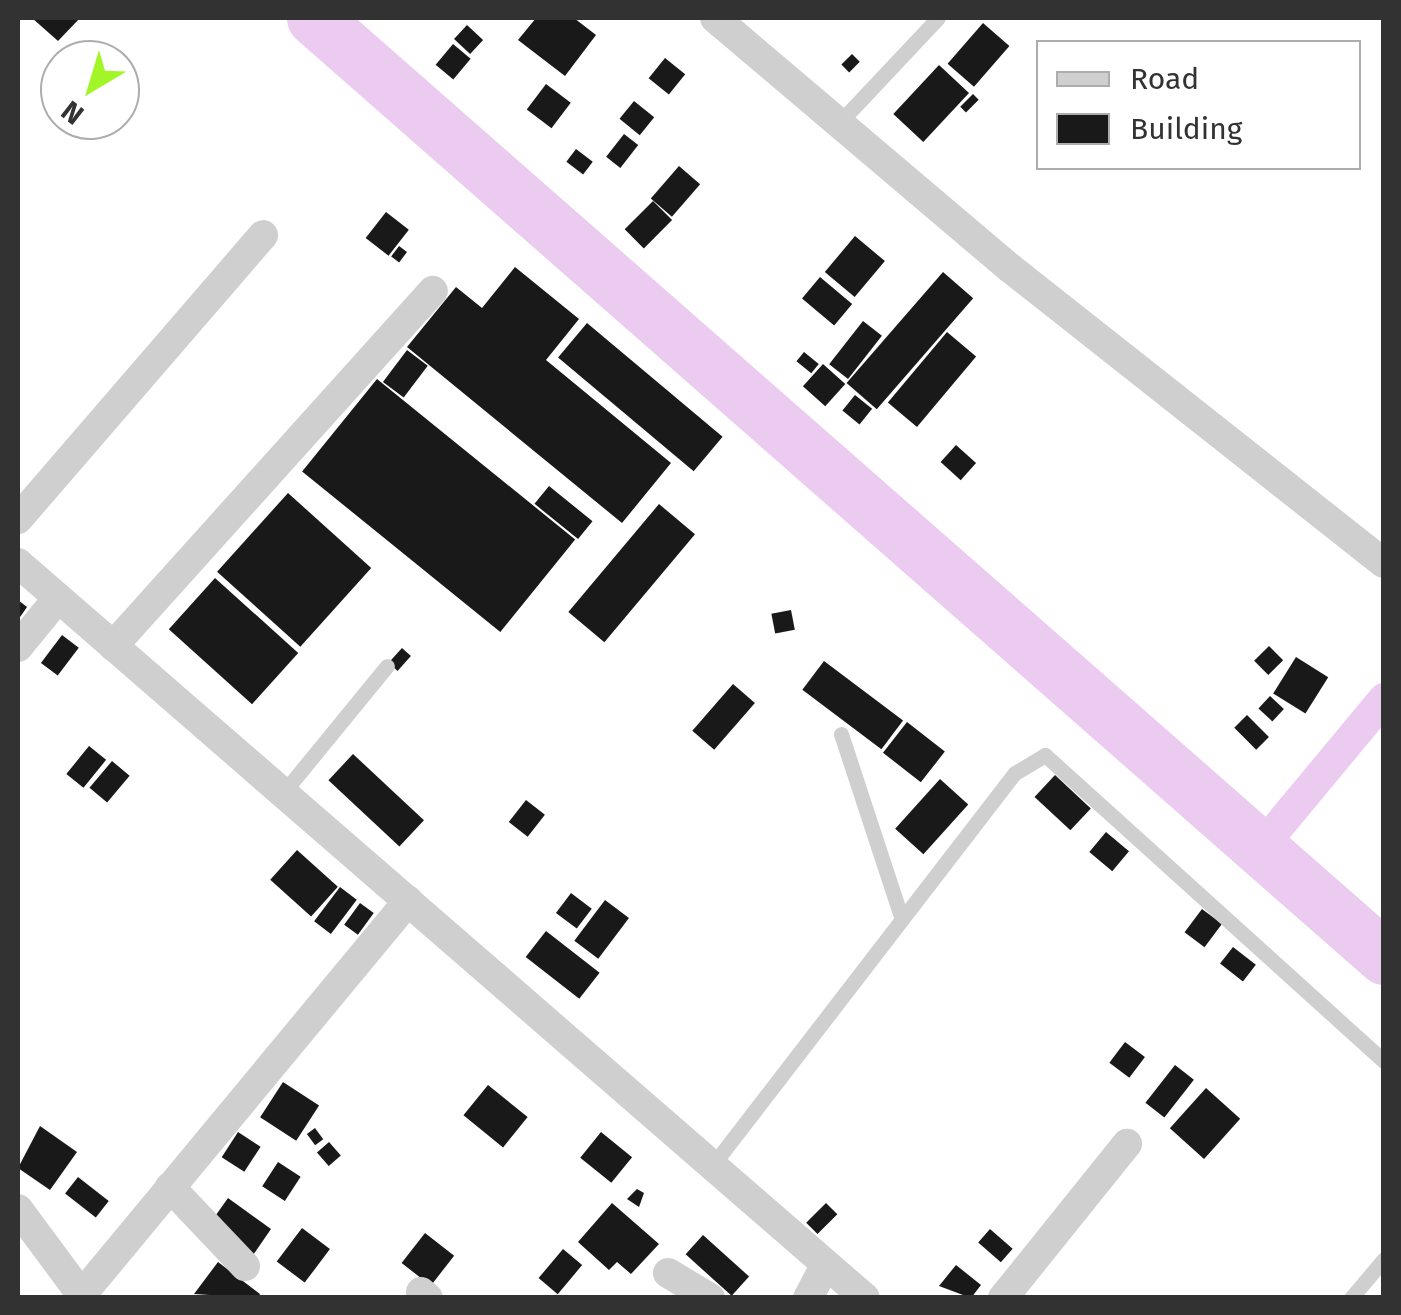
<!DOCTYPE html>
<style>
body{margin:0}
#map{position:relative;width:1401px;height:1315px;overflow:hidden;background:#fff;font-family:"Fira Sans",sans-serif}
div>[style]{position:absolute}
.canal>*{height:32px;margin:-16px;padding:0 16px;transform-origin:16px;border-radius:16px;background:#ebcbf0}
.river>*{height:55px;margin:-27.5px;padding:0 27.5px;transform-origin:27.5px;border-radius:27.5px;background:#ebcbf0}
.building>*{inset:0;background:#191919;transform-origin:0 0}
.service>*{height:15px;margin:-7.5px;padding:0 7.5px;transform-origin:7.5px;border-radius:7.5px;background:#cfcfcf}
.minor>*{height:30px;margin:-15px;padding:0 15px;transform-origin:15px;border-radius:15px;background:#cfcfcf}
span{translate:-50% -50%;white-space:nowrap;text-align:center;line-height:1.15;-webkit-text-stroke:10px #fff;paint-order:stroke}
.frame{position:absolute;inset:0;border:20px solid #323232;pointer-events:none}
.legend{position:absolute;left:1036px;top:40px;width:325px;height:130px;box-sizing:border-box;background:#fff;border:2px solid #adadad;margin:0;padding:12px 18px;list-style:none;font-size:30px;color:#323232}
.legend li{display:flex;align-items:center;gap:20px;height:50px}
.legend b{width:50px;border:2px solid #adadad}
.north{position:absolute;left:40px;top:40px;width:100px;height:100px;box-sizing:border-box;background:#fff;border:2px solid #adadad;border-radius:50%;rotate:218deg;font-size:28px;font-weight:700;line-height:40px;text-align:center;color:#323232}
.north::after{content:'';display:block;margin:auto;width:35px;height:45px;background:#a2f627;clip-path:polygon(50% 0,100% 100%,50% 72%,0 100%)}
</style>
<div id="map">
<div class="canal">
<div style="left:1257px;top:852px;width:199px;rotate:-50.3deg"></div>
</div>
<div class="river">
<div style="left:314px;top:18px;width:1424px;rotate:41.27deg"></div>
</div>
<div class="building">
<div style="clip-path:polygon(32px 18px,80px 18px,58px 41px)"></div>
<div style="clip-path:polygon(536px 18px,574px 18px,596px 35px,565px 76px,518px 40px)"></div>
<div style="left:983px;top:23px;width:35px;height:54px;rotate:41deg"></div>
<div style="left:467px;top:25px;width:22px;height:19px;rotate:43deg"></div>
<div style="left:453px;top:44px;width:23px;height:27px;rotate:40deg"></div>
<div style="left:852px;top:54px;width:11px;height:15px;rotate:45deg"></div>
<div style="left:665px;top:58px;width:26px;height:26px;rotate:39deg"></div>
<div style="left:939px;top:65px;width:41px;height:67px;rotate:43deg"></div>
<div style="left:546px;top:84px;width:31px;height:32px;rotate:37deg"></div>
<div style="left:973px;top:94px;width:8px;height:18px;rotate:45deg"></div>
<div style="left:634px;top:101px;width:26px;height:23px;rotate:39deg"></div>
<div style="left:624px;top:134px;width:18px;height:29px;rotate:38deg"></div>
<div style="left:576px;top:149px;width:21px;height:16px;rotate:37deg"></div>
<div style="left:679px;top:166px;width:28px;height:43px;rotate:41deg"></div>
<div style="left:653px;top:201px;width:27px;height:40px;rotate:45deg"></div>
<div style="left:386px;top:212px;width:29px;height:33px;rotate:38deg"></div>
<div style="left:855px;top:236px;width:39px;height:47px;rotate:40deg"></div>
<div style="left:399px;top:246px;width:10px;height:13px;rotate:37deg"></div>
<div style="clip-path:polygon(515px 267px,579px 319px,546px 360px,671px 463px,622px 523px,407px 347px,456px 287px,482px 308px)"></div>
<div style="left:943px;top:272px;width:40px;height:147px;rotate:41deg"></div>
<div style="left:820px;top:277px;width:42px;height:28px;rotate:40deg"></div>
<div style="left:863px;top:321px;width:24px;height:55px;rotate:38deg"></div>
<div style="left:587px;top:323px;width:177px;height:45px;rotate:40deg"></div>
<div style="left:947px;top:332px;width:38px;height:92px;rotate:40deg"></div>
<div style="left:407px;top:350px;width:26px;height:40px;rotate:37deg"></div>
<div style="left:804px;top:352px;width:19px;height:12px;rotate:39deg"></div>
<div style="left:823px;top:364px;width:30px;height:30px;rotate:42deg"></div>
<div style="left:377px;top:379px;width:255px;height:119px;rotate:39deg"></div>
<div style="left:855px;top:395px;width:22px;height:20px;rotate:39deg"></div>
<div style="left:956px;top:445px;width:27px;height:23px;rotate:42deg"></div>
<div style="left:549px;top:486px;width:56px;height:23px;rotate:39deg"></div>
<div style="left:288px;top:493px;width:112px;height:106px;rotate:42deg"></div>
<div style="left:659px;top:504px;width:47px;height:141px;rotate:40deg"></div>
<div style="left:215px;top:578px;width:112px;height:69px;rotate:42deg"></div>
<div style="clip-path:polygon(18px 600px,27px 607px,18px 620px)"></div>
<div style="left:791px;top:610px;width:20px;height:20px;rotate:79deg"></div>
<div style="left:62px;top:635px;width:21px;height:35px;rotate:37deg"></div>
<div style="left:1269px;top:646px;width:20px;height:21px;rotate:45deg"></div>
<div style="left:402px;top:648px;width:12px;height:20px;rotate:42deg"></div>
<div style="left:1296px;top:657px;width:38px;height:43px;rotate:32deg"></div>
<div style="left:824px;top:661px;width:99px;height:36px;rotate:37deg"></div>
<div style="left:733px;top:684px;width:29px;height:62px;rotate:41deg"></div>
<div style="left:1270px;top:696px;width:19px;height:17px;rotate:43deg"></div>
<div style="left:1247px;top:715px;width:31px;height:18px;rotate:45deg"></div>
<div style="left:907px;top:722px;width:48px;height:39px;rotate:38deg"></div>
<div style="left:89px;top:746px;width:22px;height:36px;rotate:39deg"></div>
<div style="left:353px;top:754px;width:97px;height:36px;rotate:43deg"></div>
<div style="left:112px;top:761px;width:23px;height:35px;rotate:40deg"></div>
<div style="left:1055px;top:775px;width:49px;height:30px;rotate:43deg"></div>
<div style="left:940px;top:779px;width:38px;height:67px;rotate:42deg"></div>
<div style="left:526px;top:800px;width:24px;height:28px;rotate:38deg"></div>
<div style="left:1106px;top:832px;width:30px;height:26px;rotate:40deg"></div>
<div style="left:297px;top:850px;width:55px;height:40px;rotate:42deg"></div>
<div style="left:340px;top:887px;width:21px;height:43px;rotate:37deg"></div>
<div style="left:571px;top:893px;width:26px;height:25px;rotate:37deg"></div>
<div style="left:605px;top:900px;width:30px;height:51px;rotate:37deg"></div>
<div style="left:360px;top:903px;width:17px;height:27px;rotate:36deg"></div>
<div style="left:1202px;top:909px;width:25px;height:29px;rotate:37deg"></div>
<div style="left:546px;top:931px;width:68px;height:33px;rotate:38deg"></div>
<div style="left:1233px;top:947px;width:29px;height:21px;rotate:38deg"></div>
<div style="left:1125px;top:1042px;width:25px;height:26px;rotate:37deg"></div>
<div style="left:1175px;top:1065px;width:24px;height:48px;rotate:38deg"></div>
<div style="left:283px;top:1082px;width:43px;height:42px;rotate:33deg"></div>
<div style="left:488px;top:1085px;width:51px;height:39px;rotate:39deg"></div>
<div style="left:1206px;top:1088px;width:46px;height:54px;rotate:42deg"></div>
<div style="clip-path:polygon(40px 1126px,77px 1152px,50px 1190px,18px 1168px)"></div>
<div style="left:315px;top:1128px;width:14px;height:10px;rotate:54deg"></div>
<div style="left:238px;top:1132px;width:27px;height:30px;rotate:33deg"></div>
<div style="left:601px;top:1132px;width:40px;height:33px;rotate:39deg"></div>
<div style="left:329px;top:1142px;width:18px;height:16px;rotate:49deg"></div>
<div style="left:278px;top:1162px;width:27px;height:29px;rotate:33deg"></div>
<div style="left:78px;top:1177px;width:39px;height:21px;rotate:38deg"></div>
<div style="clip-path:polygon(637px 1189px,644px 1193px,639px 1207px,627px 1199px)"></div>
<div style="clip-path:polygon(228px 1198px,271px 1229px,251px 1258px,211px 1222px)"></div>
<div style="clip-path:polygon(612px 1203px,659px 1244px,631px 1274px,617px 1262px,609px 1270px,578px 1242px)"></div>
<div style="left:826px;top:1203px;width:16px;height:28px;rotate:45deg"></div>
<div style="left:302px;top:1228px;width:35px;height:42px;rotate:37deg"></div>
<div style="left:990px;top:1229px;width:30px;height:18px;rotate:41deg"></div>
<div style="left:425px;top:1233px;width:37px;height:38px;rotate:38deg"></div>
<div style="left:703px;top:1235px;width:62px;height:26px;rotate:42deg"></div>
<div style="left:563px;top:1249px;width:25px;height:38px;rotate:40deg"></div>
<div style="clip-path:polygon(218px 1262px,260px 1294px,258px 1298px,194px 1294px)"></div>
<div style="clip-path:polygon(956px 1265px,981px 1285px,971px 1298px,939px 1286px)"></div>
</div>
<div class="service">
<div style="left:839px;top:123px;width:144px;rotate:-46.7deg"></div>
<div style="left:841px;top:734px;width:193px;rotate:71.8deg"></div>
<div style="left:283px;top:793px;width:164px;rotate:-50.7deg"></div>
<div style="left:712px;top:1166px;width:496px;rotate:-52.4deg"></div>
<div style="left:1015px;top:773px;width:35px;rotate:-31deg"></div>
<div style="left:1045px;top:755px;width:457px;rotate:42.1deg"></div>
<div style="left:1351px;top:1298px;width:51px;rotate:-49.8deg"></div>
</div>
<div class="minor">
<div style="left:715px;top:18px;width:387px;rotate:40.3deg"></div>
<div style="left:1010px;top:268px;width:476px;rotate:38.3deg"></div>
<div style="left:18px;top:519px;width:375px;rotate:-49.2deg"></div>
<div style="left:18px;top:563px;width:1121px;rotate:40.95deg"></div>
<div style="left:113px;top:646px;width:478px;rotate:-48deg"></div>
<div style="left:18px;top:647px;width:63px;rotate:-50.8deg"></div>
<div style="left:170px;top:1187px;width:109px;rotate:46.5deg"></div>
<div style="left:18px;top:1209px;width:106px;rotate:53.5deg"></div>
<div style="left:668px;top:1273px;width:49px;rotate:30.8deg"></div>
<div style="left:421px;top:1292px;width:9px;rotate:41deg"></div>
<div style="left:79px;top:1298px;width:516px;rotate:-50.35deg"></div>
<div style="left:808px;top:1298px;width:38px;rotate:-62deg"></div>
<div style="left:1003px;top:1298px;width:198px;rotate:-51.2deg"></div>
</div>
<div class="frame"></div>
<ul class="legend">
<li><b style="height:12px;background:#cfcfcf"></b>Road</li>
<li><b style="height:28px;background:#191919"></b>Building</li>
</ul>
<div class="north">N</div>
</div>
